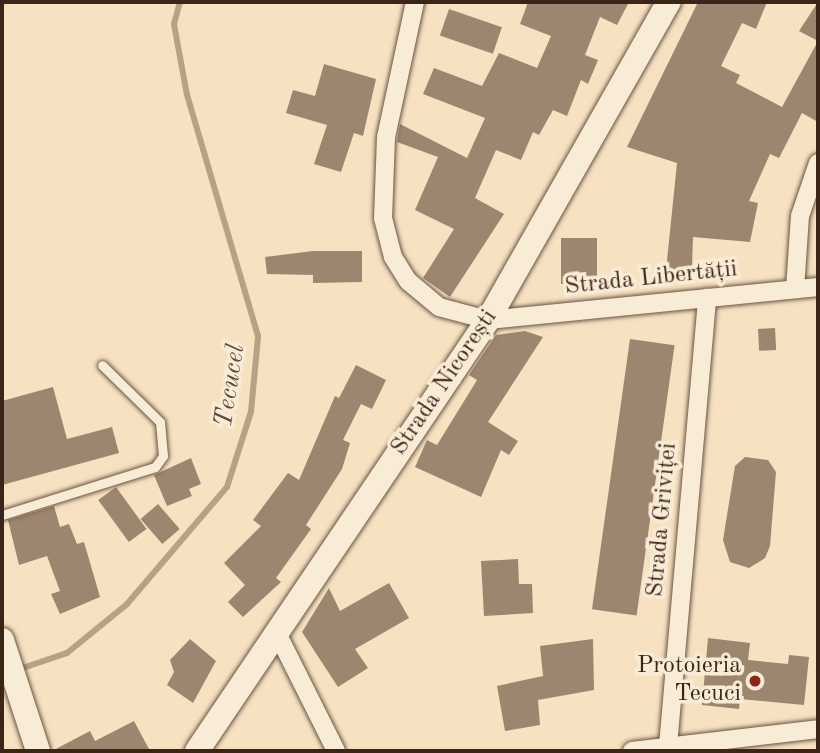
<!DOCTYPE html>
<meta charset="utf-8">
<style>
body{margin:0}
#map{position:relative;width:820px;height:753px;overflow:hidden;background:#f6e1c0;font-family:"Old Standard TT",serif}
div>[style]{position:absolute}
.stream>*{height:6px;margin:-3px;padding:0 3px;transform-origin:3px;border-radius:3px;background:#b7a187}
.building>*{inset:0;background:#9d8670;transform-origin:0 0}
.roads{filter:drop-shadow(0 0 2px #6a5343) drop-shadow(0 0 2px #6a5343)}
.lane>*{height:9px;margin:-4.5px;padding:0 4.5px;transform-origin:4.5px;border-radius:4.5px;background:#f9ecd6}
.street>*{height:18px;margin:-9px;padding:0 9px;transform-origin:9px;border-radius:9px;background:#f9ecd6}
.secondary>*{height:24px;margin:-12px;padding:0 12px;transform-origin:12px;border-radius:12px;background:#f9ecd6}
.dots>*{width:19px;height:19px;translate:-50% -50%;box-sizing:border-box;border:4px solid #f9ecd6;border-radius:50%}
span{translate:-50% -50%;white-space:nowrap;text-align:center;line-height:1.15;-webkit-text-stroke:7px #f9ecd6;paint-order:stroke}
.street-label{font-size:24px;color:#3c2419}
.poi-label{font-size:24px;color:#3c2419}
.right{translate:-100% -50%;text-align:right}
.water-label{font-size:26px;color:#614a3a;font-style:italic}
.frame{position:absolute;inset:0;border:4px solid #3c2419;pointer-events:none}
</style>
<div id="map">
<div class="stream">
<div style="left:17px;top:670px;width:53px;rotate:-18.8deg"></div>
<div style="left:67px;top:653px;width:77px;rotate:-39.2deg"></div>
<div style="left:127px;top:604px;width:154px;rotate:-49.5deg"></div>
<div style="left:227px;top:487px;width:79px;rotate:-72.3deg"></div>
<div style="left:251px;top:412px;width:76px;rotate:-84.7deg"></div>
<div style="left:258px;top:336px;width:251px;rotate:-106.4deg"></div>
<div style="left:187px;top:95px;width:72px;rotate:-100.4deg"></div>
<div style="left:174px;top:24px;width:23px;rotate:-75deg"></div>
</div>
<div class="building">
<div style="clip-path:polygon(528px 2px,629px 2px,617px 25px,600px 17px,585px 55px,598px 60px,588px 84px,581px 80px,567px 116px,553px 110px,539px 135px,533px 132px,521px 160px,496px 150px,475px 198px,504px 214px,450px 297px,423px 278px,454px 229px,415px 210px,438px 157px,397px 142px,400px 124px,467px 158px,485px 118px,423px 94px,434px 68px,482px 86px,499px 53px,537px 68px,551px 36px,520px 24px)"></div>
<div style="clip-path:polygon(698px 2px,767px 2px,756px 29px,742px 23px,721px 66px,740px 75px,736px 83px,782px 107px,818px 41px,799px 31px,818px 2px,818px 122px,802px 113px,779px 158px,770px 154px,749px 201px,758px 203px,750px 242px,693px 237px,692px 268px,666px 270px,677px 163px,627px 147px)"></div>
<div style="left:449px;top:9px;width:56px;height:28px;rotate:19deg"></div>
<div style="clip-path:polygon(324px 64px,376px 79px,363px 136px,354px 133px,341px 172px,314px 164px,327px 125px,286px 113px,293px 90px,315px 96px)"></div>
<div style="left:561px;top:238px;width:36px;height:46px"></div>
<div style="clip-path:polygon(313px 251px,362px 251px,362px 282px,313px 283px,313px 275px,267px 274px,265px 257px)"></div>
<div style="left:775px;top:328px;width:22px;height:17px;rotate:87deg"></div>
<div style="clip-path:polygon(525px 331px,543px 337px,488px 422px,518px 441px,509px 455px,501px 450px,481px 497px,415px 467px,427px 440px,437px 445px,477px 380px,469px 375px,496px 335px)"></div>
<div style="left:630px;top:339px;width:45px;height:273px;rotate:8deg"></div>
<div style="clip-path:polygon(356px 365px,386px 380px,372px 409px,361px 404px,343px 440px,350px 443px,342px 469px,306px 525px,311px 529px,276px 578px,281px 582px,243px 617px,228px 602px,245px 585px,224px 563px,261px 526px,253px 520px,288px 473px,299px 480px,335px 396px,339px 398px)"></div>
<div style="clip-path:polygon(53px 387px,67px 439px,112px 427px,119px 453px,2px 485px,2px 401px)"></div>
<div style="clip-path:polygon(745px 457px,768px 460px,776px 472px,770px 546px,765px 558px,749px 568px,730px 562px,723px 540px,735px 466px)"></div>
<div style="clip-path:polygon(191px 458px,201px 484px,189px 489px,192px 496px,167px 506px,154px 475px)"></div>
<div style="left:116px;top:487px;width:52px;height:22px;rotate:54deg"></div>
<div style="left:158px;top:504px;width:33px;height:23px;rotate:49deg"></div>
<div style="clip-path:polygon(54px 506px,60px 527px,69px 524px,77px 544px,84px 542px,100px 597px,60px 614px,51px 594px,60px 591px,47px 556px,19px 565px,8px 520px)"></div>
<div style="clip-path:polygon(518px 559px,519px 584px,532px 584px,533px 613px,484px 616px,481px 561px)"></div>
<div style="clip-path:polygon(389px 583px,409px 618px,355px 649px,368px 668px,338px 687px,302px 632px,329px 588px,340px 611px)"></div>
<div style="clip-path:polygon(708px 638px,750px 643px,748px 660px,788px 664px,789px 655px,809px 657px,804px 705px,740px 699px,739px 709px,702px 705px)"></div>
<div style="clip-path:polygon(190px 639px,216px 661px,193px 703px,167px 685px,174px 672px,170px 660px)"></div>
<div style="clip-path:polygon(593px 639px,594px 690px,538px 700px,540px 725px,505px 731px,497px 686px,543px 676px,540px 646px)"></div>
<div style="clip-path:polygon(134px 721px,150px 751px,52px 751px,90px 731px,95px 741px)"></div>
</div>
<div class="roads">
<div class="lane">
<div style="left:2px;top:515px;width:160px;rotate:-17.4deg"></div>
<div style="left:155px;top:467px;width:14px;rotate:-54deg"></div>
<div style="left:163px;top:456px;width:34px;rotate:-95deg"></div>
<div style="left:160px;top:422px;width:81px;rotate:-135.5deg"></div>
</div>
<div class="street">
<div style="left:415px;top:2px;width:138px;rotate:102.1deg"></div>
<div style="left:386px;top:137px;width:81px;rotate:92.1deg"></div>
<div style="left:383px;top:218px;width:40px;rotate:75.6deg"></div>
<div style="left:393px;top:257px;width:28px;rotate:58deg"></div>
<div style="left:408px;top:281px;width:40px;rotate:40deg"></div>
<div style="left:439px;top:307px;width:51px;rotate:14.9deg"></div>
<div style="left:488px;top:320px;width:332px;rotate:-5.7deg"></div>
<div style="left:795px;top:289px;width:73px;rotate:-86.1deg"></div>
<div style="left:800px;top:216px;width:56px;rotate:-71.2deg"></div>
<div style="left:277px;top:633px;width:132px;rotate:63.4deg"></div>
<div style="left:668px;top:746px;width:450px;rotate:-85deg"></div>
<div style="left:632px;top:751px;width:187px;rotate:-6.7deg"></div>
</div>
<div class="secondary">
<div style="left:2px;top:640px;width:117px;rotate:72deg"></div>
<div style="left:197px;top:751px;width:520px;rotate:-55.97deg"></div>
<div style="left:488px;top:320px;width:366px;rotate:-60.4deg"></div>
</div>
</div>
<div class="dots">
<div style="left:755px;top:681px;background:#8f2418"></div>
</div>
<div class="street-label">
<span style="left:651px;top:279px;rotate:-6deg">Strada Libertății</span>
<span style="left:445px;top:383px;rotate:-56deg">Strada Nicorești</span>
<span style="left:663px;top:520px;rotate:-85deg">Strada Griviței</span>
</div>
<div class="poi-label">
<span class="right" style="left:741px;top:681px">Protoieria<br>Tecuci</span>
</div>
<div class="water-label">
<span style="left:231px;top:386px;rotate:-81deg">Tecucel</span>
</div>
<div class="frame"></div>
</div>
